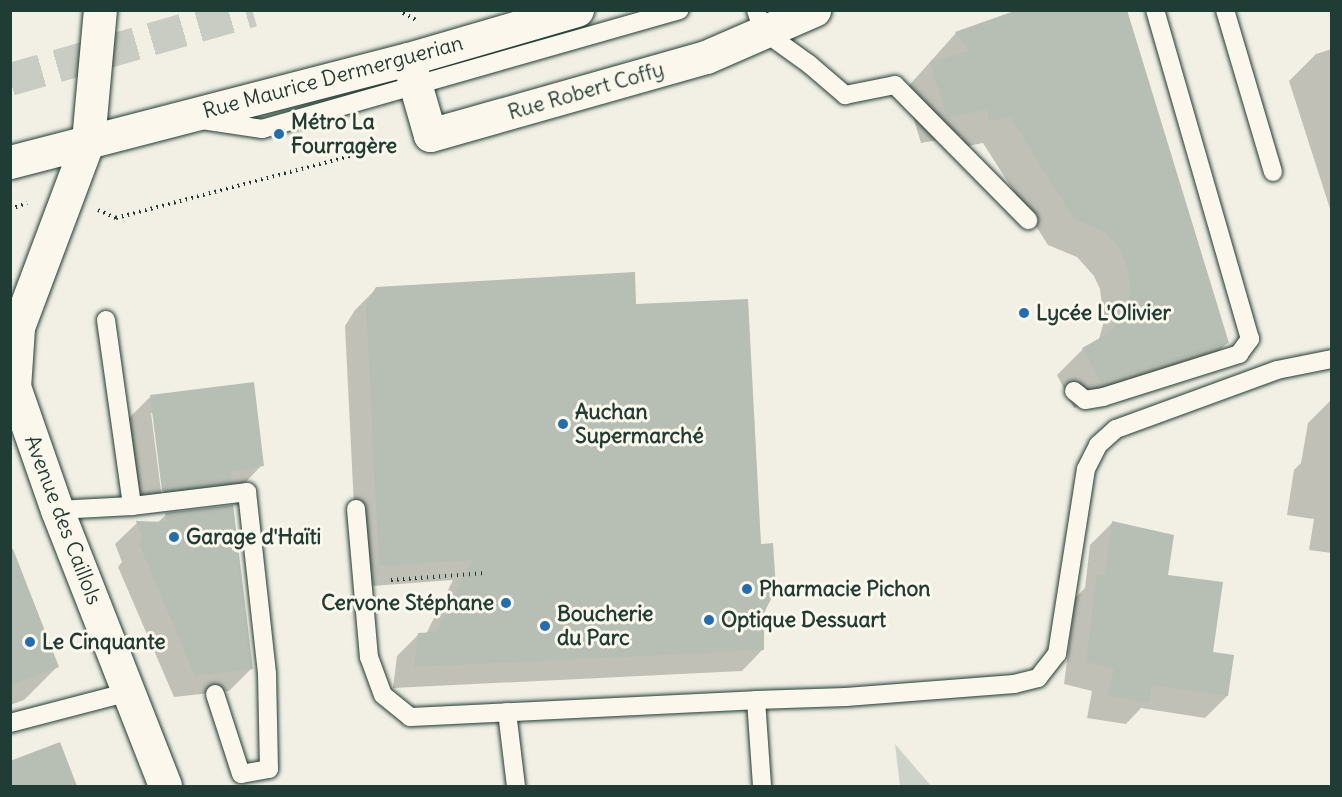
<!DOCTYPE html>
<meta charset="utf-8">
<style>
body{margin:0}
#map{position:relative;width:1342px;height:797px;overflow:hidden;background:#f2f0e5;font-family:Delius,sans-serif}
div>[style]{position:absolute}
.green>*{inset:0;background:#cfd2c8}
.shadow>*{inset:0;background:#0003}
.building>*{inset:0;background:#b7beb3}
.motorway-tunnel>*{height:33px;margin-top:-16.5px;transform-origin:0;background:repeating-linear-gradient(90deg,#c8ccc2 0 33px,transparent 0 49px)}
.path>*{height:4px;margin-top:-2px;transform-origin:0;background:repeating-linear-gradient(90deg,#1f3d34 0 1.5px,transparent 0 6px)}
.roads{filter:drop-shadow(0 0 2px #1f3d34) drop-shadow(0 0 2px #1f3d34)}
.service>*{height:18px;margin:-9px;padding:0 9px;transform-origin:9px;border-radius:9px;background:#fbf7ec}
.minor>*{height:33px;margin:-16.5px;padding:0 16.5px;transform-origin:16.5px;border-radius:16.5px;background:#fbf7ec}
.tertiary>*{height:33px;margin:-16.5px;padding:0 16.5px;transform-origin:16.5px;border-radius:16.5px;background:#fbf7ec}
.dots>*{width:16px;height:16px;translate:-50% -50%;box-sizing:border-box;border:3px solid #fbf7ec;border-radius:50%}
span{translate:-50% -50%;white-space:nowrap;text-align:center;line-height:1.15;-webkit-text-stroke:6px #fbf7ec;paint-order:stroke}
.street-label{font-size:21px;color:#1f3d34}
.poi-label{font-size:21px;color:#1f3d34;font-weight:700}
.left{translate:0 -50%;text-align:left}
.right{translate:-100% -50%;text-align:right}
.frame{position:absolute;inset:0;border:12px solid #1f3d34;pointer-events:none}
</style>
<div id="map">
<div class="green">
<div style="clip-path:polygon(895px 744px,931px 786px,900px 786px)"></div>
</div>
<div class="shadow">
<div style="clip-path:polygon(956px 33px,1227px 343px,1201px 369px,1074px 408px,1057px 375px,1083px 349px,1099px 339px,1104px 321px,1100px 289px,1094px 276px,1077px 257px,1048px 245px,983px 143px,963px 147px,961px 136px,921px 143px,905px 90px)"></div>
<div style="clip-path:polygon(1332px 49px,1332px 215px,1289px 81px,1316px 54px)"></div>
<div style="clip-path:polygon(377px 288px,635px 306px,763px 613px,763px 649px,742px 671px,393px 688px,397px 656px,419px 634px,426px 634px,453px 580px,358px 587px,345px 326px,355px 310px)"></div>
<div style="clip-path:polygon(evenodd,150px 397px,262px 465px,240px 488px,141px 512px,128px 419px,150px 397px,151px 413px,154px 413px,165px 498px,162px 499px,151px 413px)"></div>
<div style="clip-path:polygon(1330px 401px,1332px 402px,1332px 553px,1309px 550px,1314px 519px,1287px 515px,1294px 470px,1301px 463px,1308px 423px)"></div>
<div style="clip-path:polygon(166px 515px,251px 669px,229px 691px,174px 697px,118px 567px,122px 562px,115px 544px,137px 523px,157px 523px)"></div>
<div style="clip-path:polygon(1112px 523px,1166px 576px,1212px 653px,1227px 696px,1205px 718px,1141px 708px,1126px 724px,1087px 718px,1092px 691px,1064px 684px,1075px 598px,1085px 588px,1090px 545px)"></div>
<div style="clip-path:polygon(10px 546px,57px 667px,24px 700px,10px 705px)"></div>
<div style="clip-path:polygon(59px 744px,76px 786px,10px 786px,10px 763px)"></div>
</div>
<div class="building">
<div style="clip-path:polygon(1017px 10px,1127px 10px,1229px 343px,1101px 382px,1082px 348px,1109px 333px,1125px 311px,1130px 293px,1129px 275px,1120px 249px,1103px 231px,1074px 219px,1010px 117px,989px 121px,987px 110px,947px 117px,930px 62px,968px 51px,955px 32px)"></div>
<div style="clip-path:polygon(635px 272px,636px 304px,748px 299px,761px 544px,773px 543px,776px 589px,764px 613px,764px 650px,414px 667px,418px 633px,436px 632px,473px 560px,379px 566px,366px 304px,376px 287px)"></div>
<div style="clip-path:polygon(254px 382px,264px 466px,231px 471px,232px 483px,162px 491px,150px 395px)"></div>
<div style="clip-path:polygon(233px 505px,253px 669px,195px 676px,139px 544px,142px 539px,136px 521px,167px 522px,165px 513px)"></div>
<div style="clip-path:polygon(1112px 521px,1174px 535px,1168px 575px,1223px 582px,1213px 652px,1234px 655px,1228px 696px,1152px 685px,1149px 703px,1108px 696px,1114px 669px,1086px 662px,1097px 575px,1105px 575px)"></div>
<div style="clip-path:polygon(10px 549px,13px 549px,59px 667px,10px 686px)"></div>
<div style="clip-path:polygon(60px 742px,77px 786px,10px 786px,10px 761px)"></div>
</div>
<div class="motorway-tunnel">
<div style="left:10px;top:79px;width:252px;rotate:-15.9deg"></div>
</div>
<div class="path">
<div style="left:398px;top:10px;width:21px;rotate:29deg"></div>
<div style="left:10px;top:209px;width:18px;rotate:-19deg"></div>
<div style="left:98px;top:210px;width:20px;rotate:24deg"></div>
<div style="left:116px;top:218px;width:291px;rotate:-14.8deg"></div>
<div style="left:391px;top:580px;width:95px;rotate:-4.2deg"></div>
</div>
<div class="roads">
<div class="service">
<div style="left:756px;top:10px;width:22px;rotate:72deg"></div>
<div style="left:763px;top:31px;width:57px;rotate:35.7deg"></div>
<div style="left:809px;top:64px;width:48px;rotate:40.7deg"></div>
<div style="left:845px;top:95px;width:51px;rotate:-11.3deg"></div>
<div style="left:895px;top:85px;width:190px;rotate:45.4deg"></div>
<div style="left:1225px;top:10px;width:169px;rotate:73.5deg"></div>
<div style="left:202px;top:120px;width:61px;rotate:8.5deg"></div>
<div style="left:262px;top:129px;width:434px;rotate:-15.9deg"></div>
<div style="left:106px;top:320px;width:188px;rotate:82deg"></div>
<div style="left:1074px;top:391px;width:14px;rotate:39deg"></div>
<div style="left:1085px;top:400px;width:18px;rotate:-9deg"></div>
<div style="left:1103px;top:397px;width:143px;rotate:-17.5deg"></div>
<div style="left:1239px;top:354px;width:19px;rotate:-54deg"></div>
<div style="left:1250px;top:339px;width:342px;rotate:-106.1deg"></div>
<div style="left:356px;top:509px;width:149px;rotate:85deg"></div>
<div style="left:369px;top:657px;width:40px;rotate:69.8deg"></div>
<div style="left:383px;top:695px;width:35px;rotate:39deg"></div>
<div style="left:410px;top:717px;width:346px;rotate:-2.8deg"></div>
<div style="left:756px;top:700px;width:86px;rotate:86deg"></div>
<div style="left:57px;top:510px;width:75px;rotate:-3.1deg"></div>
<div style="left:132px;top:506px;width:116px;rotate:-6.9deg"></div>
<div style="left:247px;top:492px;width:183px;rotate:83.7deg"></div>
<div style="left:267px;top:674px;width:95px;rotate:88.8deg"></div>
<div style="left:269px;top:769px;width:28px;rotate:170deg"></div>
<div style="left:241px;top:774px;width:84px;rotate:-108deg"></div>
<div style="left:756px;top:700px;width:90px;rotate:-1.9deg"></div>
<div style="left:846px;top:697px;width:169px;rotate:-4.4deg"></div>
<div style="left:1014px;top:684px;width:25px;rotate:-14deg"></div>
<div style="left:1038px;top:678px;width:31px;rotate:-52deg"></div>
<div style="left:1057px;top:654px;width:187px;rotate:-81.1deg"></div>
<div style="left:1086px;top:469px;width:27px;rotate:-63deg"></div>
<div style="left:1098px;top:445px;width:24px;rotate:-42deg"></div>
<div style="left:1116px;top:429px;width:171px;rotate:-20.1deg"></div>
<div style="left:1277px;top:370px;width:56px;rotate:-11.3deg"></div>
<div style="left:507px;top:712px;width:75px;rotate:83.1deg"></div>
<div style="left:10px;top:723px;width:123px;rotate:-14.6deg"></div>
</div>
<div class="minor">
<div style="left:408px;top:59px;width:79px;rotate:73.9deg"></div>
<div style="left:430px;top:135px;width:287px;rotate:-15.8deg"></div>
<div style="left:706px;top:57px;width:118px;rotate:-23.5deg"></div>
</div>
<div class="tertiary">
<div style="left:10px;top:162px;width:411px;rotate:-14.5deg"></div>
<div style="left:408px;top:59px;width:176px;rotate:-16.2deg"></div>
<div style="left:10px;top:375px;width:143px;rotate:70.8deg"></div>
<div style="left:57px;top:510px;width:296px;rotate:68.6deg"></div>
<div style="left:14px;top:388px;width:61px;rotate:-86.2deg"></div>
<div style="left:18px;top:327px;width:199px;rotate:-69.4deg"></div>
<div style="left:88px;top:141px;width:132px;rotate:-84.8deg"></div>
</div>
</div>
<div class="dots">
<div style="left:279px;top:134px;background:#1f6fb2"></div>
<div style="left:1024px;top:313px;background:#1f6fb2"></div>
<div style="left:563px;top:424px;background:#1f6fb2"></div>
<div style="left:174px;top:537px;background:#1f6fb2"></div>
<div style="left:747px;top:589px;background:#1f6fb2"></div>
<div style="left:506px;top:603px;background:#1f6fb2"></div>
<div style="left:709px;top:620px;background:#1f6fb2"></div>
<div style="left:545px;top:626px;background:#1f6fb2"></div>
<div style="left:30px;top:642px;background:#1f6fb2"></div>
</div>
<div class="street-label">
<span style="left:333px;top:77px;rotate:-15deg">Rue Maurice Dermerguerian</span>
<span style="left:586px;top:91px;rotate:-16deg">Rue Robert Coffy</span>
<span style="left:63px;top:520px;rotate:69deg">Avenue des Caillols</span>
</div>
<div class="poi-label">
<span class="left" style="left:291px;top:134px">Métro La<br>Fourragère</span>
<span class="left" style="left:1036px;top:313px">Lycée L'Olivier</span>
<span class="left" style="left:575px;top:424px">Auchan<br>Supermarché</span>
<span class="left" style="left:186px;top:537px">Garage d'Haïti</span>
<span class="left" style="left:759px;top:589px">Pharmacie Pichon</span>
<span class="right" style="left:494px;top:603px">Cervone Stéphane</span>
<span class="left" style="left:557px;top:626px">Boucherie<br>du Parc</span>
<span class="left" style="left:721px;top:620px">Optique Dessuart</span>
<span class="left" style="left:42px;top:642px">Le Cinquante</span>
</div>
<div class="frame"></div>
</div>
